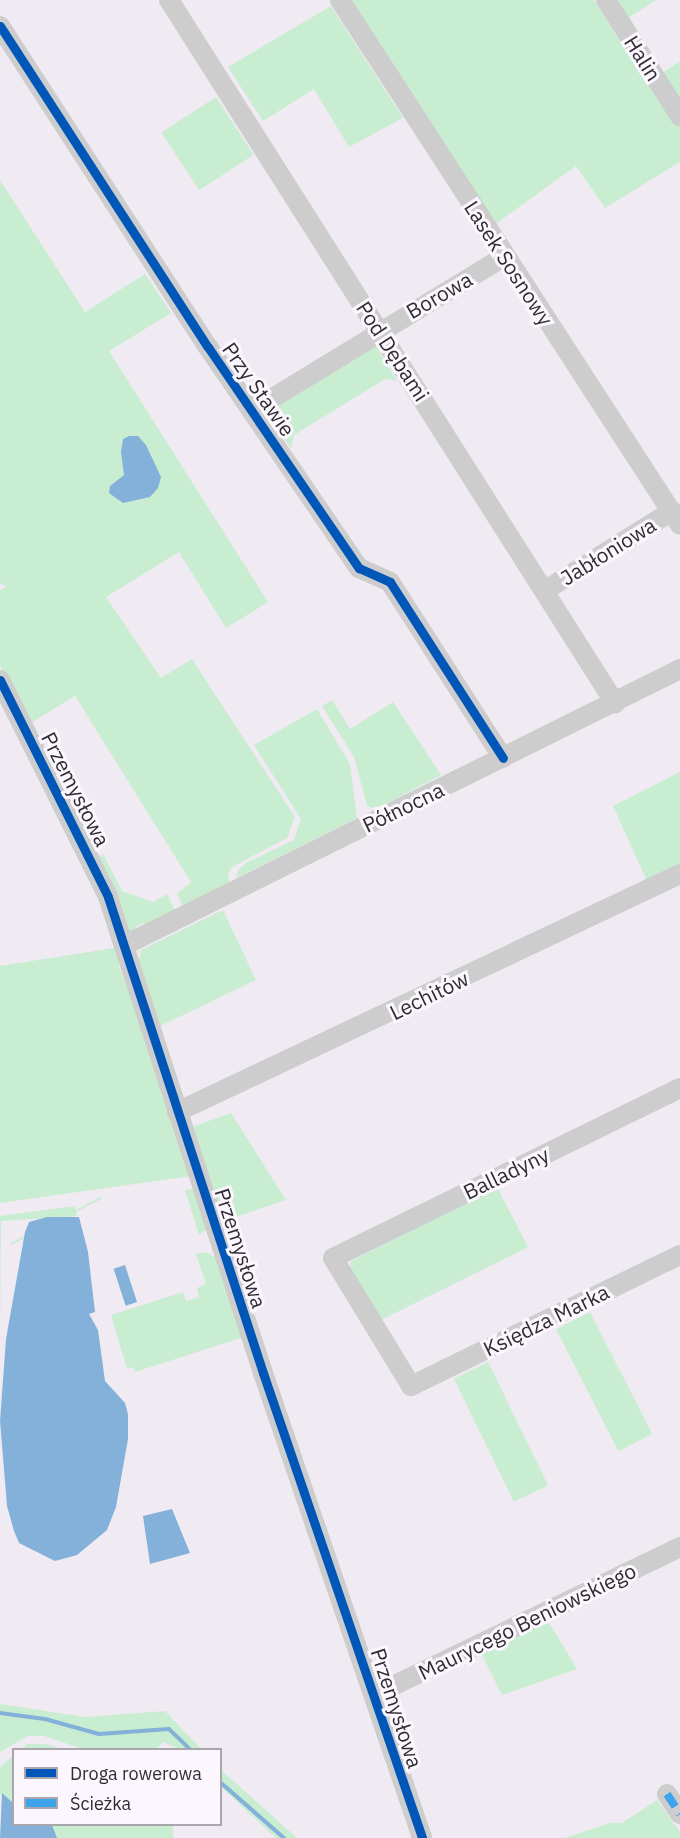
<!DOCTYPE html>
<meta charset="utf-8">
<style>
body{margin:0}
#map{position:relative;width:680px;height:1838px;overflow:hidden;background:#f0ebf2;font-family:"IBM Plex Sans",sans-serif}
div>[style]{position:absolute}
.green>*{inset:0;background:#c8edd1;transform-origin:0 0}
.water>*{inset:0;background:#84b1da;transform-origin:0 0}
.stream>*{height:4px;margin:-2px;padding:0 2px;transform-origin:2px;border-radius:2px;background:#84b1da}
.minor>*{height:20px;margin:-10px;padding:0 10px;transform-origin:10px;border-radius:10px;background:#cecdce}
.quiet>*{height:8px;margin-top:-4px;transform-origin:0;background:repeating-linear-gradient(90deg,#3ea3eb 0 15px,transparent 0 23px)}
.cycleway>*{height:9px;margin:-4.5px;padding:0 4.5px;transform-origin:4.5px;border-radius:4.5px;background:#0057b8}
span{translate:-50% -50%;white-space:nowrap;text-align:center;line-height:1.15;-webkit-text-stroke:6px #fcf7ff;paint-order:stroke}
.street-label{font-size:21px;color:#302d31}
.legend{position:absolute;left:12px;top:1748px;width:210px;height:78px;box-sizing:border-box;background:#fcf7ff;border:2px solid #aaa6ad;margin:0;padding:8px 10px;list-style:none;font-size:18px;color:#302d31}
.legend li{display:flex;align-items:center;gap:12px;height:30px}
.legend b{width:30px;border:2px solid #aaa6ad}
</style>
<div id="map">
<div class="green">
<div style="clip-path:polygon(351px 0,594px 0,647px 83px,680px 61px,680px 162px,605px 208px,576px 166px,494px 225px)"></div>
<div style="clip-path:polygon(617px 0,656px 0,628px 18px)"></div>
<div style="clip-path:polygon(331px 6px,403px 118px,349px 147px,314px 89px,263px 121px,228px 67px)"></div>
<div style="left:216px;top:97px;width:69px;height:65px;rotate:57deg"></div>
<div style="clip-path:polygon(0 180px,85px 312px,145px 274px,171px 313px,109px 351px,268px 602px,226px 628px,179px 552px,106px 597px,161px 678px,192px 659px,295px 817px,287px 838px,232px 867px,228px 874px,230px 886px,184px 909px,177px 894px,191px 882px,75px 696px,29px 724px,0 666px,0 590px,7px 587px,0 583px)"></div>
<div style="clip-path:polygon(374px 343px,397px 381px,385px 379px,294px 435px,291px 448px,265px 410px)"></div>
<div style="clip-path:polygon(332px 700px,350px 729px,393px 702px,441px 775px,376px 809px,367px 806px,354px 757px,322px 706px)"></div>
<div style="clip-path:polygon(317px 709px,350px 764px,357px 818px,236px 878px,238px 870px,246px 863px,294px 840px,301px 819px,254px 745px)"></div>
<div style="clip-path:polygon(680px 772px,680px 866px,647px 881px,613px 806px)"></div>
<div style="clip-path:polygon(103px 854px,122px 891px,153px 902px,167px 894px,176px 913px,147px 930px,143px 923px,136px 927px,139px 934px,129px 932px,97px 858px)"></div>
<div style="clip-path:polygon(223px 910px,256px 980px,156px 1028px,138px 964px,141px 950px)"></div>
<div style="clip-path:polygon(120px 947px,119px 967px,145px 1032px,191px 1176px,0 1203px,0 966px)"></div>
<div style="clip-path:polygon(231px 1113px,286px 1200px,221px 1222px,189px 1128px)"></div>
<div style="clip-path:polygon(497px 1187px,528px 1247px,379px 1321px,349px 1274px,351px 1261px)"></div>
<div style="clip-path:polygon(195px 1188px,208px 1228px,199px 1235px,185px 1190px)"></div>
<div style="left:101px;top:1197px;width:2px;height:102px;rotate:63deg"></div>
<div style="clip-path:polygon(75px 1206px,77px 1216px,1px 1221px,0 1346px,0 1216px)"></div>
<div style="clip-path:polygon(206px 1252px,217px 1258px,244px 1337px,135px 1372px,133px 1367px,127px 1369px,111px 1315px,183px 1292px,186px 1301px,199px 1297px,197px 1288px,206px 1284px,196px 1254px)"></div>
<div style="left:590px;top:1312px;width:137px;height:38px;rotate:63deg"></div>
<div style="left:488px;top:1362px;width:137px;height:38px;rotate:64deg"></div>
<div style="clip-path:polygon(548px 1621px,577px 1669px,502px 1695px,481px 1653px)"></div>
<div style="clip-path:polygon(0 1704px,85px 1717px,165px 1711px,201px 1749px,179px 1749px,164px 1742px,156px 1749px,83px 1749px,44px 1736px,28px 1736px,0 1752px)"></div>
<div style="clip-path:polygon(27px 1744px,44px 1744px,64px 1749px,21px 1749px)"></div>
<div style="clip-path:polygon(13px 1756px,13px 1803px,0 1794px,0 1767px)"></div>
<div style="clip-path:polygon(220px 1769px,248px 1794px,297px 1838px,276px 1838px,221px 1787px)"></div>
<div style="clip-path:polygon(657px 1800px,680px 1832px,680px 1838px,565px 1838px,610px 1823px,622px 1823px)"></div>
<div style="left:52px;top:1825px;width:121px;height:14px"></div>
</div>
<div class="water">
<div style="clip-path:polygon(129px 436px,138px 436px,146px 445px,161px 477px,158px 488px,150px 497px,123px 503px,109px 493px,110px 486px,124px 475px,121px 452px,123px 439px)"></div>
<div style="clip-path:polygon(47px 1217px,79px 1217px,88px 1252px,95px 1312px,89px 1314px,98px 1330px,105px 1381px,125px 1403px,128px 1414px,128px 1439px,116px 1507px,107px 1530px,77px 1555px,55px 1561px,19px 1543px,14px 1531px,7px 1506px,0 1421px,6px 1339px,25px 1232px,29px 1222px)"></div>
<div style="left:125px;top:1265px;width:39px;height:12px;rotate:72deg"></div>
<div style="clip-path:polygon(172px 1509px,190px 1553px,150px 1564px,143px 1516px)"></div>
<div style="clip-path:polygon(2px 1793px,13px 1803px,14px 1824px,52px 1825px,57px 1838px,0 1838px)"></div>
</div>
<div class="stream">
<div style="left:0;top:1713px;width:45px;rotate:7.6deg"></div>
<div style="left:45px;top:1719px;width:56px;rotate:15.5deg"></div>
<div style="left:99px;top:1734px;width:70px;rotate:-4.1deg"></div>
<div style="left:169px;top:1729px;width:30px;rotate:44deg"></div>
<div style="left:220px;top:1782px;width:85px;rotate:41.2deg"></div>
</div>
<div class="minor">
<div style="left:169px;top:0;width:833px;rotate:57.61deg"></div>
<div style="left:340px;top:0;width:625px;rotate:57.07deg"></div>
<div style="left:606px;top:0;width:138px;rotate:57.5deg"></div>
<div style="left:0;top:26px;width:382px;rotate:57.1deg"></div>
<div style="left:208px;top:347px;width:268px;rotate:55.7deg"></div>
<div style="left:359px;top:568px;width:34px;rotate:24deg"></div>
<div style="left:390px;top:582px;width:209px;rotate:57.3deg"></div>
<div style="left:253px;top:410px;width:294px;rotate:-31.4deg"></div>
<div style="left:544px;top:591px;width:151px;rotate:-32deg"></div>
<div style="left:0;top:680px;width:242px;rotate:63.5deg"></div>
<div style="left:108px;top:897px;width:501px;rotate:71.96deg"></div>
<div style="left:263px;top:1373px;width:491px;rotate:71.1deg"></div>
<div style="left:125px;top:945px;width:620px;rotate:-26.44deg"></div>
<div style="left:680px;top:1088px;width:386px;rotate:153.9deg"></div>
<div style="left:333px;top:1258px;width:150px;rotate:58.6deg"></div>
<div style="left:411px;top:1386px;width:299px;rotate:-26deg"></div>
<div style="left:177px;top:1112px;width:556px;rotate:-25.32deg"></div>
<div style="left:374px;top:1695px;width:340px;rotate:-25.8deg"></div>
<div style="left:667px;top:1794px;width:24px;rotate:57deg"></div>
</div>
<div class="quiet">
<div style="left:667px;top:1794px;width:24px;rotate:57deg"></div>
</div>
<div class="cycleway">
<div style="left:0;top:26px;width:382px;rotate:57.1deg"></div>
<div style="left:208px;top:347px;width:268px;rotate:55.7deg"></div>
<div style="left:359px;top:568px;width:34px;rotate:24deg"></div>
<div style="left:390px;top:582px;width:209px;rotate:57.3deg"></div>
<div style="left:0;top:680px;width:242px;rotate:63.5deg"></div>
<div style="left:108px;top:897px;width:501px;rotate:71.96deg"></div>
<div style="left:263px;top:1373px;width:491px;rotate:71.1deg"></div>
</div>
<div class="street-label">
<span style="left:643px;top:58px;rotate:58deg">Halin</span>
<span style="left:509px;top:263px;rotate:57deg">Lasek Sosnowy</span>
<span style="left:439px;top:295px;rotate:-30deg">Borowa</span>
<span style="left:393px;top:351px;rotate:57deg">Pod Dębami</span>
<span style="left:259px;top:389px;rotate:55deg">Przy Stawie</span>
<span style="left:608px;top:551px;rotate:-32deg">Jabłoniowa</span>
<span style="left:76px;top:789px;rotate:63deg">Przemysłowa</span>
<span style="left:403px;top:807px;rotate:-26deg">Północna</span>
<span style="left:429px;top:995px;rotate:-26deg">Lechitów</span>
<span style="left:506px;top:1173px;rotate:-26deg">Balladyny</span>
<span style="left:241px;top:1248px;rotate:72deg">Przemysłowa</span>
<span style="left:546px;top:1320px;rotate:-26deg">Księdza Marka</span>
<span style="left:527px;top:1621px;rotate:-26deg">Maurycego Beniowskiego</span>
<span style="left:397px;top:1708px;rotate:72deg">Przemysłowa</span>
</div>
<ul class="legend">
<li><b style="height:8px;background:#0057b8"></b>Droga rowerowa</li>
<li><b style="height:8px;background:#3ea3eb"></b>Ścieżka</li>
</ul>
</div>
